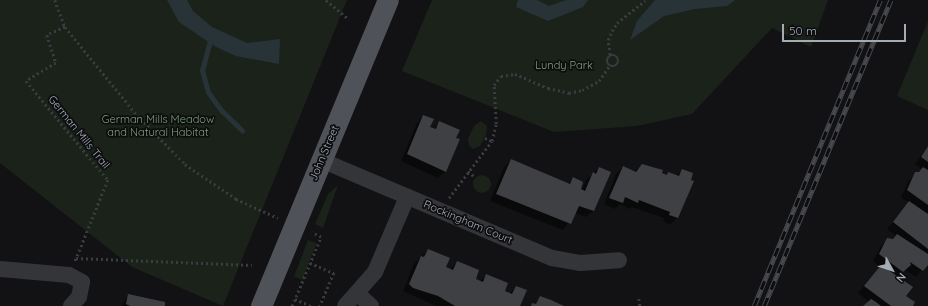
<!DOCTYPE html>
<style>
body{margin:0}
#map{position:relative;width:928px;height:306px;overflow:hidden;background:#121214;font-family:Quicksand,sans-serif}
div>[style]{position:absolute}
.green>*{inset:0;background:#1a221a;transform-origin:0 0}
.round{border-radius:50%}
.water>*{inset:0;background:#283338}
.shadow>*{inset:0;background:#0007}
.stream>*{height:5px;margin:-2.5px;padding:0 2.5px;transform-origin:2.5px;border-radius:2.5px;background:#283338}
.building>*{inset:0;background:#3e4044}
.path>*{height:2.5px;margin-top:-1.25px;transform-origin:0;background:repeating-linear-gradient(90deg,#393c40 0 2px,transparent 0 5px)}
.path>.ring{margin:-1.25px;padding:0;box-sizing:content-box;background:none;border:2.5px solid #393c40;border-radius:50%}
.minor>*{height:16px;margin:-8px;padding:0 8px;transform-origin:8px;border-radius:8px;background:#333539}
.major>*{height:21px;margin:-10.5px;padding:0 10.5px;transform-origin:10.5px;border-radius:10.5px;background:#4f5258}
.rail>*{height:4.5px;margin-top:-2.25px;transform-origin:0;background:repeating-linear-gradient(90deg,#0d0d0f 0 9px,#46494e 0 18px);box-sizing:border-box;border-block:1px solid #46494e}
span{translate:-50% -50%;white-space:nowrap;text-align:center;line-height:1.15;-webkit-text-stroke:3.5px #0d0d0f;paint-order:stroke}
.park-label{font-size:11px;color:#7ca179}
.street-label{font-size:11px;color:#a3abb5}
.north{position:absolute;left:872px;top:250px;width:40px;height:40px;-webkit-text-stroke:3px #0d0d0f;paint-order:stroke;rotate:130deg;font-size:11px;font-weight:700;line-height:16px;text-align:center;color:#a3abb5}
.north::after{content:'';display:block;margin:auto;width:14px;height:18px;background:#a3abb5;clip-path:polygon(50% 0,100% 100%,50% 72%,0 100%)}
.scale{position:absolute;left:782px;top:24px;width:124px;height:18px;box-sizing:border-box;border:2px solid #a3abb5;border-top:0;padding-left:5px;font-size:12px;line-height:14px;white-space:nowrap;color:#a3abb5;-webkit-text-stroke:3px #0d0d0f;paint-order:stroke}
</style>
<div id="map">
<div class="green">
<div style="clip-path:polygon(0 0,347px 0,223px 306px,132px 267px,0 163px)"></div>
<div style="clip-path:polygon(432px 0,828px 0,811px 47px,772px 28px,692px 114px,637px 126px,554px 132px,402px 71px)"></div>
<div style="clip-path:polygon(928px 21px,928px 110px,897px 96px)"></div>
<div style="clip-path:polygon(481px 121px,487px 126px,486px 135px,480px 146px,473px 149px,469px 146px,468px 139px,474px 126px)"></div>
<div class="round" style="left:473px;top:175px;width:18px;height:18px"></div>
<div style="clip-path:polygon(338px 185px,323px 228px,315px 224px,328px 194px)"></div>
<div style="left:308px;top:240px;width:9px;height:39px;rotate:21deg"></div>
</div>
<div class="water">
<div style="clip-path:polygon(167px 0,187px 0,193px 11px,212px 27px,247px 43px,280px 39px,279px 64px,236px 56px,216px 47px,179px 22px)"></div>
<div style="clip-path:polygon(518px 0,537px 0,549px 6px,566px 0,588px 0,583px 7px,548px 21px,516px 7px)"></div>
<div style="clip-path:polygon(655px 0,735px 0,727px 6px,695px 9px,664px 16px,630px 40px,637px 21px)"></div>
</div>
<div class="shadow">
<div style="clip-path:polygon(423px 116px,429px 128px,433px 129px,439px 123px,445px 172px,438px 178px,401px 161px,417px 123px)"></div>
<div style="clip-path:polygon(928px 145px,928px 263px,916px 277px,905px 270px,897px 277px,911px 306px,863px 306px,868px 301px,858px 293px,880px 267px,873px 261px,881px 246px,896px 236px,887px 229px,909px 203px,901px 197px,909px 180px,922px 169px,915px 164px)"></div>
<div style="clip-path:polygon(511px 161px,568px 184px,573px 179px,582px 190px,586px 180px,599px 168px,593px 211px,586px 217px,575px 213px,563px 230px,490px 201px,504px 167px)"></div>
<div style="clip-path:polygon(623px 167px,634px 172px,638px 168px,651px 169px,654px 167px,662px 170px,661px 174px,665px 176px,668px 173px,676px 176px,683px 170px,692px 182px,677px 218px,670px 225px,663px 221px,664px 218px,632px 207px,630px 209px,620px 204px,615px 209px,604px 204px,616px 174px)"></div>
<div style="clip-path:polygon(428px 250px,445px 267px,450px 269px,457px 262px,474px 280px,479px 282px,487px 275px,509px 294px,516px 287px,519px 306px,436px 306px,403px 291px,414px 264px)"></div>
<div style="clip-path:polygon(129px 295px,164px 306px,121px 306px)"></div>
</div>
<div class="stream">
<div style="left:211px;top:37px;width:34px;rotate:105deg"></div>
<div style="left:202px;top:70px;width:23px;rotate:75deg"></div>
<div style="left:208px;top:92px;width:24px;rotate:54deg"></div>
<div style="left:222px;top:111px;width:28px;rotate:44deg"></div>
</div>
<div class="building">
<div style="clip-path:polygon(423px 115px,434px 119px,430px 127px,436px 129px,439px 121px,460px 130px,456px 138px,460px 139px,446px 172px,407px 154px)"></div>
<div style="clip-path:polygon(928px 146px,928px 162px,921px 157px)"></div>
<div style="clip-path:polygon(511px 159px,570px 184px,573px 177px,583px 182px,581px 189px,585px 191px,593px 172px,596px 174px,599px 167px,611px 172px,594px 211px,579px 206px,571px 224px,496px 194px)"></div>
<div style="clip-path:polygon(642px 164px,663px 170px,662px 173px,667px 175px,668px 172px,679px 176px,682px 169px,693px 173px,691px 180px,694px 181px,678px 218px,669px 215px,670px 212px,639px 200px,638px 203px,625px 197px,623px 203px,609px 198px,623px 166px,636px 172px)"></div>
<div style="clip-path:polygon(923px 167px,928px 170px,928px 205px,907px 190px,915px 172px,919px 172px)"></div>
<div style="clip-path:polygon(909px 201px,928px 214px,928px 249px,893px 222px)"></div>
<div style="clip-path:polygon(897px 234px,928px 254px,928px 265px,923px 271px,910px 262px,911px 265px,903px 272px,879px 254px,887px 238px,893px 239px)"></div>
<div style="clip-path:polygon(428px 249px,450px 258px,446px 267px,453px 270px,457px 261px,479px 270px,476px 279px,483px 282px,486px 274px,508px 283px,505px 291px,512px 294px,516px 286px,527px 290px,520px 306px,455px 306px,438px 296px,413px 288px,409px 284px,421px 256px,424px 257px)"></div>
<div style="clip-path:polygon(881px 265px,913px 287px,906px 296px,915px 302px,913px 306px,891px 306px,864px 286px)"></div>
<div style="clip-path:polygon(128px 294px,165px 302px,165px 306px,130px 306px,126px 304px)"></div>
<div style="clip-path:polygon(540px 296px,551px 300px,564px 306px,531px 306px,532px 303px,536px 304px)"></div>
<div style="clip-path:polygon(871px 299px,876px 302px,881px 306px,863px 306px)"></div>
</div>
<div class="path">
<div style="left:55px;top:0;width:29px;rotate:70deg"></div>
<div style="left:65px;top:27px;width:114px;rotate:50.7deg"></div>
<div style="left:137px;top:115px;width:69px;rotate:45.6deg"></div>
<div style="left:185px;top:164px;width:62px;rotate:34.5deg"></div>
<div style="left:236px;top:199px;width:46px;rotate:24.3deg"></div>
<div style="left:326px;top:0;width:30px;rotate:40deg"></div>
<div style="left:65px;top:27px;width:20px;rotate:156deg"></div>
<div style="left:47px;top:35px;width:29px;rotate:72deg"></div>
<div style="left:56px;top:63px;width:35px;rotate:149deg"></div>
<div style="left:26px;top:81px;width:129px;rotate:50.4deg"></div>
<div style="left:108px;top:180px;width:88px;rotate:111.9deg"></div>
<div class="ring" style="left:607px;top:55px;width:9.5px;height:9.5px"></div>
<div style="left:610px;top:55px;width:15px;rotate:-98deg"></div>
<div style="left:608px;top:40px;width:10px;rotate:-66deg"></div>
<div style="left:612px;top:31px;width:9px;rotate:-58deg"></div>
<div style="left:617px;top:23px;width:36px;rotate:-39deg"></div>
<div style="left:485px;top:138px;width:8px;rotate:23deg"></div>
<div style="left:468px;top:171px;width:9px;rotate:41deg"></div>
<div style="left:449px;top:198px;width:71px;rotate:-53deg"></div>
<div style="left:492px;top:141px;width:17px;rotate:-77deg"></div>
<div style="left:496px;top:124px;width:39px;rotate:-93deg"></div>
<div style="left:494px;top:85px;width:11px;rotate:-52deg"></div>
<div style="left:501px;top:76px;width:14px;rotate:-8deg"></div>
<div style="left:515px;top:74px;width:36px;rotate:23deg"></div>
<div style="left:548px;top:88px;width:22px;rotate:13deg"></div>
<div style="left:569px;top:93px;width:13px;rotate:-13deg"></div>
<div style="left:582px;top:90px;width:19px;rotate:-28deg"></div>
<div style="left:599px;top:81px;width:18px;rotate:-56deg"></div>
<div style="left:76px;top:258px;width:176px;rotate:2.3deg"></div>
<div style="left:310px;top:263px;width:26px;rotate:23deg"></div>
<div style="left:334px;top:273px;width:36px;rotate:113deg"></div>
<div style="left:295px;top:299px;width:17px;rotate:24deg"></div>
<div style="left:639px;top:299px;width:7px;rotate:82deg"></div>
<div style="left:292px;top:306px;width:75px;rotate:-67.2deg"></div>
<div style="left:321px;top:237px;width:10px;rotate:-156deg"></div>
</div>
<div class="minor">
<div style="left:321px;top:160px;width:251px;rotate:23deg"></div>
<div style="left:552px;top:258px;width:28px;rotate:10deg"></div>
<div style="left:580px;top:263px;width:39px;rotate:-4deg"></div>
<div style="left:0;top:269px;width:69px;rotate:5deg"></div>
<div style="left:69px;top:275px;width:15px;rotate:28deg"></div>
<div style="left:82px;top:282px;width:15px;rotate:101deg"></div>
<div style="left:79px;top:297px;width:12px;rotate:132deg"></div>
<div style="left:357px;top:293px;width:19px;rotate:43deg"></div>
<div style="left:345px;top:306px;width:45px;rotate:-48.6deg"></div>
<div style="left:375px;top:272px;width:82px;rotate:-66.9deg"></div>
</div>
<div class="major">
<div style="left:261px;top:306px;width:331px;rotate:-67.5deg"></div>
</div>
<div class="rail">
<div style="left:754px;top:306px;width:331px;rotate:-67.6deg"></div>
<div style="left:764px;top:306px;width:331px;rotate:-67.5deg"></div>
</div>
<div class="park-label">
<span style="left:564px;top:65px">Lundy Park</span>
<span style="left:158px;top:126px">German Mills Meadow<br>and Natural Habitat</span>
</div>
<div class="street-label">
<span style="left:79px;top:132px;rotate:51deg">German Mills Trail</span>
<span style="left:324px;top:153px;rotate:-67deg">John Street</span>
<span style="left:468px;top:222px;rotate:23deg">Rockingham Court</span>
</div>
<div class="north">N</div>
<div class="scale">50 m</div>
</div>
